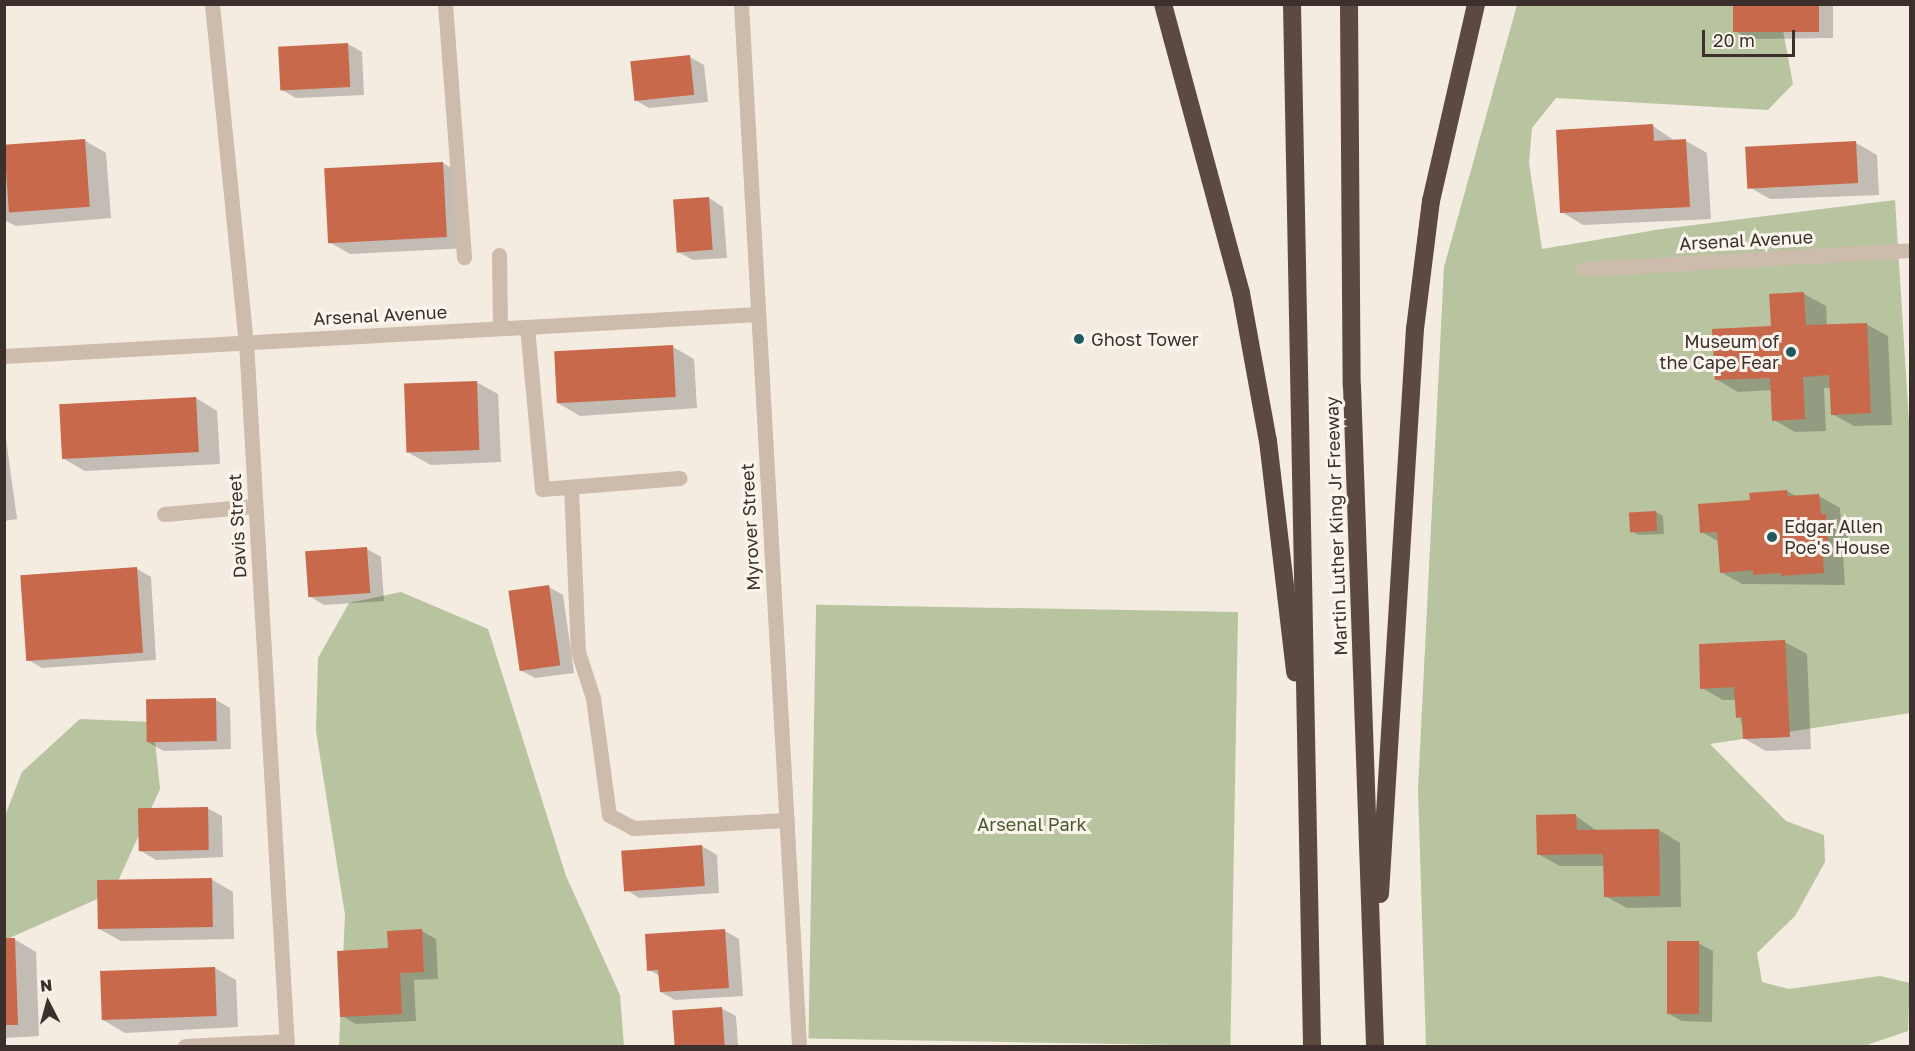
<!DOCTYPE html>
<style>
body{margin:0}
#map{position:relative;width:1915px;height:1051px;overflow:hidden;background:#f4ebe1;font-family:"Golos Text",sans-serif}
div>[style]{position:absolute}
.green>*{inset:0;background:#b8c4a0;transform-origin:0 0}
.shadow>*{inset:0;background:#0003}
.building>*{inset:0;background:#c8694b;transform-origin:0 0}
.minor>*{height:15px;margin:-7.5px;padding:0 7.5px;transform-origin:7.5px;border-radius:7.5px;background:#cdbbac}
.highway>*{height:18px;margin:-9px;padding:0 9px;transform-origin:9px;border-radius:9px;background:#5c4a42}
.dots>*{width:16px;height:16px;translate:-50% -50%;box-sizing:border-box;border:3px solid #fbf5ee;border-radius:50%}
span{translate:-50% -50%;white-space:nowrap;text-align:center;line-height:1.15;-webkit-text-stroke:6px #fbf5ee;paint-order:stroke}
.street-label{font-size:18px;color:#3b302b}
.poi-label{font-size:18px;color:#3b302b}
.left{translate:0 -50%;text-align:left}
.right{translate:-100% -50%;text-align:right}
.park-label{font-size:18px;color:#4a5a2e}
.frame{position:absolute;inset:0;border:6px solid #3b302b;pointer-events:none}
.north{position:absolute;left:18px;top:973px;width:60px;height:60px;-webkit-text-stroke:4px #fbf5ee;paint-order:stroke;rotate:354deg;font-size:16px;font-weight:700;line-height:24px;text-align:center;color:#3b302b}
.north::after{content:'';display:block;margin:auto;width:21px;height:27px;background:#3b302b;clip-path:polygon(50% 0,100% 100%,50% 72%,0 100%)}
.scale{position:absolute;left:1702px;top:30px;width:93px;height:27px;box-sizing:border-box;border:3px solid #3b302b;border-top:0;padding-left:8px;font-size:18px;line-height:21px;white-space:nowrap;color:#3b302b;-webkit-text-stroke:4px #fbf5ee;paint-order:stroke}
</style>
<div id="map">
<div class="green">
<div style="clip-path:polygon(1517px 5px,1743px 5px,1783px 30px,1793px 84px,1768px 110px,1556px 98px,1532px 128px,1529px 163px,1542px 249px,1662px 229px,1895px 200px,1910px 438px,1910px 713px,1710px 744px,1786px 821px,1824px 835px,1825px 862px,1795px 916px,1757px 953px,1762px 982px,1789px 989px,1880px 976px,1910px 983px,1908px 1031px,1864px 1046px,1426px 1046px,1418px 789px,1444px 267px)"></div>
<div style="clip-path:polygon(401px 592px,488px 629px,566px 876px,620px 995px,624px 1046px,339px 1046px,345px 915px,316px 731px,318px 658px,349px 603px)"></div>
<div style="left:1238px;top:612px;width:434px;height:422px;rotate:91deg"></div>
<div style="clip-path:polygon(80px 719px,153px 722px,160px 789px,113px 892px,5px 940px,5px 816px,22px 772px)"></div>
</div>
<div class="shadow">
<div style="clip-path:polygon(1735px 4px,1833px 4px,1833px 38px,1750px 39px,1735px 31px)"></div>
<div style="clip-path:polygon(348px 44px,362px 52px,364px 95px,296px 98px,282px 90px)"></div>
<div style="clip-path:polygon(690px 57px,704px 65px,708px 102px,649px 108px,635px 100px)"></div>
<div style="clip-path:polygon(1653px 126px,1675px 141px,1686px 141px,1707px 153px,1711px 219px,1583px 225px,1562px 212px)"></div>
<div style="clip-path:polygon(84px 140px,106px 153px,111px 218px,16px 226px,4px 220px,4px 147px)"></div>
<div style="clip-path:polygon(1856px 143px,1877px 155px,1879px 195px,1770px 199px,1749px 187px)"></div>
<div style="clip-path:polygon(443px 163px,465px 176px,468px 248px,350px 254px,329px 242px)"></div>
<div style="clip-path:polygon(709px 198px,723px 207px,727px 258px,693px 260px,678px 252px)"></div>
<div style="clip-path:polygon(1804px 294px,1826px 306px,1827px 326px,1866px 324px,1888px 336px,1892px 425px,1854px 426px,1832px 414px,1831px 388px,1824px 388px,1826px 431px,1795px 432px,1774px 420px,1772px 390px,1738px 392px,1716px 379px)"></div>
<div style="clip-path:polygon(673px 347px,694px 359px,697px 408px,580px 416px,558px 403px)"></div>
<div style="clip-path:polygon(476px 382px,498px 394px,501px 462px,431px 465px,409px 453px)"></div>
<div style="clip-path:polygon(196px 398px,217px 411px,220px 464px,85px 471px,64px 459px)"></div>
<div style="clip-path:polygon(4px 424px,17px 519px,4px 521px)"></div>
<div style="clip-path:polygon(1787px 491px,1798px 497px,1819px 496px,1840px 508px,1841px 524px,1847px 528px,1849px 553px,1843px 554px,1845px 585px,1742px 584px,1721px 572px,1719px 542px,1702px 532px,1751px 502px)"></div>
<div style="clip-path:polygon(1656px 512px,1663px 516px,1664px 534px,1638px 535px,1632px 531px)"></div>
<div style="clip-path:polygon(367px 549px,381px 557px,384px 601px,324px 605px,309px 596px)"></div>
<div style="clip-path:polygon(137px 569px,151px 577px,156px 660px,42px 668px,27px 659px)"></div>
<div style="clip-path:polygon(549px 587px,563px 595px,574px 673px,535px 678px,520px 670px)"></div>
<div style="clip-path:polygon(1785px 642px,1807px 654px,1811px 749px,1766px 751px,1745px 739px,1736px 700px,1723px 700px,1702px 688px,1700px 646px)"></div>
<div style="clip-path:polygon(216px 700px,230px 708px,231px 749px,164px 751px,149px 743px)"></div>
<div style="clip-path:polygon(207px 808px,222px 816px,223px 857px,156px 860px,141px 851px)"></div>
<div style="clip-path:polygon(1576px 816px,1597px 831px,1659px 830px,1680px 843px,1681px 907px,1627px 908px,1605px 896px,1605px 866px,1560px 866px,1538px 854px)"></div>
<div style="clip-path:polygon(702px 846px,717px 855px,719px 893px,639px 898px,625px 889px)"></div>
<div style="clip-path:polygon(211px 879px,233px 892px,234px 939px,121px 941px,99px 929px)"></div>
<div style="clip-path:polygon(422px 931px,436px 939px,438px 979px,414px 980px,416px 1021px,356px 1024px,342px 1016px,389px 949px)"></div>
<div style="clip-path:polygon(725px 931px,739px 939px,743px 996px,675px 1000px,661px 992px,660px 976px,649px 970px)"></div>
<div style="clip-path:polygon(4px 939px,14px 939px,36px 952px,39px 1036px,4px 1038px)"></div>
<div style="clip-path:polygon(1698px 943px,1713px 951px,1712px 1022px,1682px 1021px,1667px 1013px)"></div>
<div style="clip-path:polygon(215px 968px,236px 980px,238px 1027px,125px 1033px,103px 1020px)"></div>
<div style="clip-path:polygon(721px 1008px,736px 1016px,738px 1046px,676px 1046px,673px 1012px)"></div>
</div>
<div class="building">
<div style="left:1733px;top:4px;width:86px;height:28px"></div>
<div style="left:348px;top:43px;width:44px;height:70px;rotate:87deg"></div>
<div style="left:690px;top:55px;width:40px;height:60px;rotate:84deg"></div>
<div style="clip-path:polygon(1653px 124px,1654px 141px,1686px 139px,1690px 207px,1560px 213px,1556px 130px)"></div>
<div style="left:85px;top:139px;width:68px;height:81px;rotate:86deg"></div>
<div style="left:1856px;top:141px;width:42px;height:111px;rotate:87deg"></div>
<div style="left:443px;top:162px;width:75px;height:119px;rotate:87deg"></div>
<div style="left:709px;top:197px;width:53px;height:36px;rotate:86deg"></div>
<div style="clip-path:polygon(1804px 292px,1806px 325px,1867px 323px,1871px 413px,1831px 415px,1829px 375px,1803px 377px,1805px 419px,1772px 421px,1770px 378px,1715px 380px,1712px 329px,1771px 326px,1769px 294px)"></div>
<div style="left:673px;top:345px;width:52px;height:119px;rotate:87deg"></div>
<div style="left:477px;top:381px;width:69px;height:73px;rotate:88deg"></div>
<div style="left:196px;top:397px;width:55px;height:137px;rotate:87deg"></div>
<div style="clip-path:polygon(1787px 490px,1788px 496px,1819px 494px,1821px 514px,1826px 514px,1828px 541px,1822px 542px,1824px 573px,1781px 576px,1781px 573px,1753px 575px,1753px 570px,1720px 573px,1717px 532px,1700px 533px,1698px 504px,1750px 500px,1749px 493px)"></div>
<div style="left:1656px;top:511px;width:20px;height:27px;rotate:87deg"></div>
<div style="left:367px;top:547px;width:46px;height:62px;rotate:86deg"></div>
<div style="left:137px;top:567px;width:86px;height:117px;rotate:86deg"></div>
<div style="left:549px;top:585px;width:81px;height:41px;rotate:82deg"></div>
<div style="clip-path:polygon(1785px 640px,1790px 737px,1743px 739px,1742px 717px,1736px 718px,1734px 687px,1700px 689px,1699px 644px)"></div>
<div style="left:216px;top:698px;width:43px;height:70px;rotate:89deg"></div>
<div style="left:208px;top:807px;width:43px;height:70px;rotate:89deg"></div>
<div style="clip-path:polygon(1576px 814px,1577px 830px,1659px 829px,1660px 896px,1604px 897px,1603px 854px,1537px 855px,1536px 815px)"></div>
<div style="left:702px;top:845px;width:41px;height:81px;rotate:86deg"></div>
<div style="left:212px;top:878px;width:49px;height:115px;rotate:89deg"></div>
<div style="clip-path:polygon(422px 929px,424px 972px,400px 973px,402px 1014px,340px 1017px,337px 951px,388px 948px,387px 931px)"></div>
<div style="clip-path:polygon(725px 929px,729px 988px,660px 992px,658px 970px,647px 971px,645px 934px)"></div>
<div style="clip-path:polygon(4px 938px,15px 938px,18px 1025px,4px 1025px)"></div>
<div style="left:1667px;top:941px;width:32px;height:73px"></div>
<div style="left:215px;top:967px;width:49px;height:115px;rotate:88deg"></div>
<div style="left:722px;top:1007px;width:39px;height:50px;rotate:86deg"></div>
</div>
<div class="minor">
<div style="left:212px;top:4px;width:340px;rotate:84.3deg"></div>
<div style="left:246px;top:342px;width:705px;rotate:86.67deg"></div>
<div style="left:445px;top:4px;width:254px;rotate:85.7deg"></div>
<div style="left:741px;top:4px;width:1044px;rotate:86.81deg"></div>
<div style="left:499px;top:255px;width:73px;rotate:89.2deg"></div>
<div style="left:1583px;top:269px;width:328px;rotate:-3.3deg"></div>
<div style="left:527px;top:327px;width:163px;rotate:84.7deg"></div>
<div style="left:542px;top:489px;width:138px;rotate:-4.6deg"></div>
<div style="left:4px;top:356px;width:755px;rotate:-3.19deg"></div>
<div style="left:571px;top:487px;width:165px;rotate:87.6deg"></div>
<div style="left:578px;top:652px;width:48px;rotate:71.9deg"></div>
<div style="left:593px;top:698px;width:118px;rotate:82.2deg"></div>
<div style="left:609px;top:815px;width:27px;rotate:28deg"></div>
<div style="left:633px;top:828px;width:154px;rotate:-3deg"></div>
<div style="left:164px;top:514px;width:91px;rotate:-5deg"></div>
<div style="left:185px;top:1046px;width:102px;rotate:-2.8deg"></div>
</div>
<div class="highway">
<div style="left:1163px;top:4px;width:299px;rotate:74.9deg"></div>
<div style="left:1241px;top:293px;width:150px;rotate:79.7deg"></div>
<div style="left:1268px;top:441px;width:233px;rotate:83.3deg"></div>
<div style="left:1292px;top:4px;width:1042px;rotate:88.9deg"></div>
<div style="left:1349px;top:4px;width:382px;rotate:89.6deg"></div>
<div style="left:1352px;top:386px;width:660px;rotate:88deg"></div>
<div style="left:1380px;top:894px;width:566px;rotate:-86.46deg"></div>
<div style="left:1415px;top:329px;width:129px;rotate:-82.9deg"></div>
<div style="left:1431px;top:201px;width:202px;rotate:-77.1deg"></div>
</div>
<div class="dots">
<div style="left:1079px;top:339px;background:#1f5a5e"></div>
<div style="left:1791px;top:352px;background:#1f5a5e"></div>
<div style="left:1772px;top:537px;background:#1f5a5e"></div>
</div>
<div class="street-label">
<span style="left:1746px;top:240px;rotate:-3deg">Arsenal Avenue</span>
<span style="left:380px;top:315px;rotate:-3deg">Arsenal Avenue</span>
<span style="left:237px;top:526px;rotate:-93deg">Davis Street</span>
<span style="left:1336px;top:526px;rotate:-92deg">Martin Luther King Jr Freeway</span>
<span style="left:750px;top:527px;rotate:-93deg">Myrover Street</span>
</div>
<div class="poi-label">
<span class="left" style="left:1091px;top:339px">Ghost Tower</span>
<span class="right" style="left:1779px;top:352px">Museum of<br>the Cape Fear</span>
<span class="left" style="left:1784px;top:537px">Edgar Allen<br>Poe's House</span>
</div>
<div class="park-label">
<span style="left:1032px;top:824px">Arsenal Park</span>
</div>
<div class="frame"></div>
<div class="north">N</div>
<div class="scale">20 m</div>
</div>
